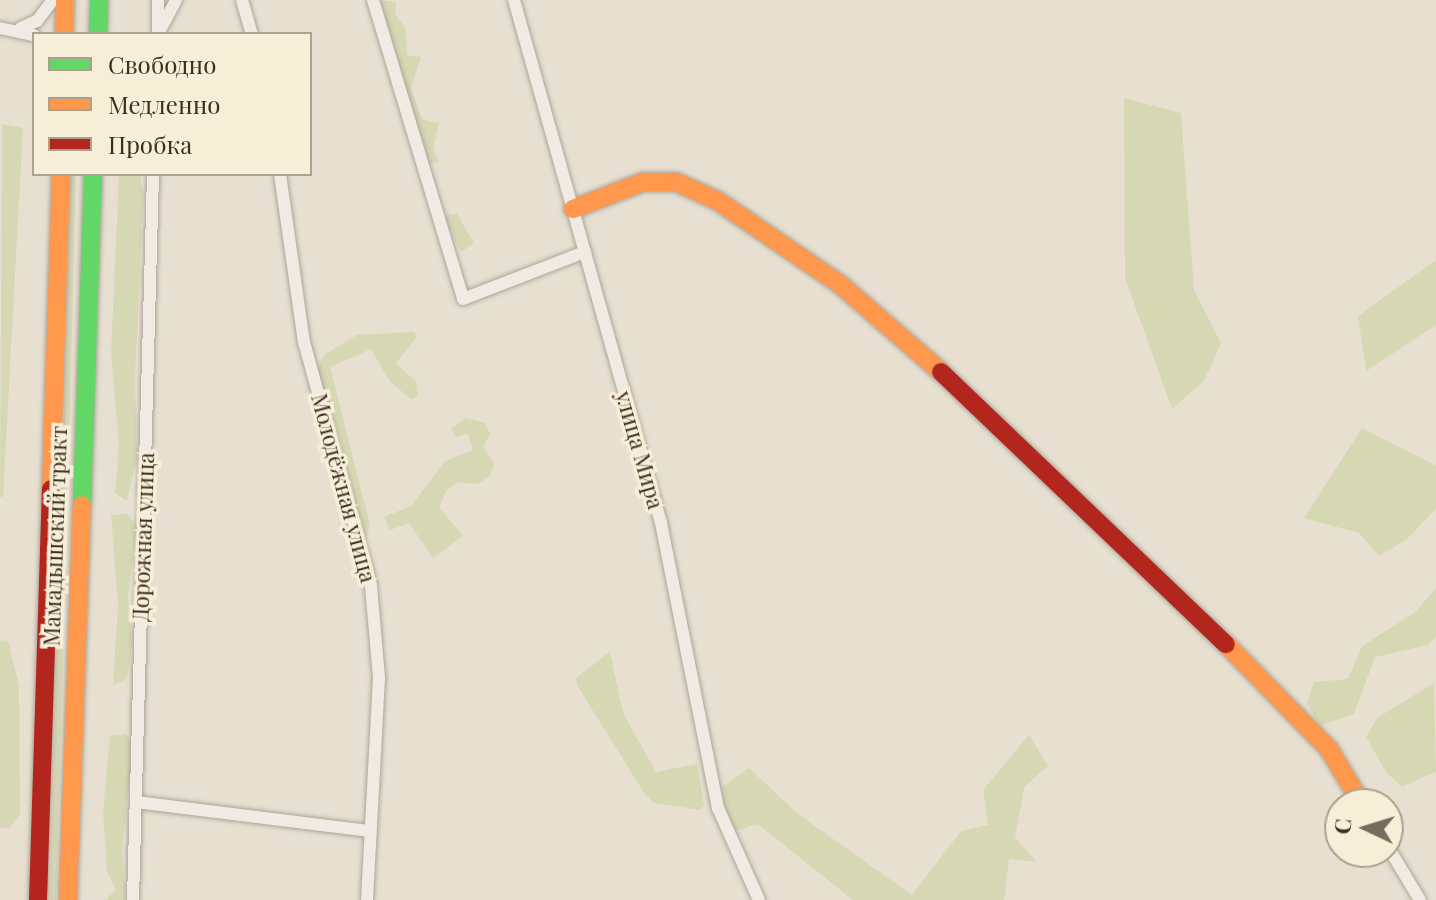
<!DOCTYPE html>
<meta charset="utf-8">
<style>
body{margin:0}
#map{position:relative;width:1436px;height:900px;overflow:hidden;background:#e7e0d1;font-family:"Playfair Display",serif}
div>[style]{position:absolute}
.green>*{inset:0;background:#d6d7b3}
.roads{filter:drop-shadow(0 0 2px #ada599) drop-shadow(0 0 2px #ada599)}
.street>*{height:12px;margin:-6px;padding:0 6px;transform-origin:6px;border-radius:6px;background:#efebe3}
.fast>*{height:18px;margin:-9px;padding:0 9px;transform-origin:9px;border-radius:9px;background:#63d668}
.slow>*{height:18px;margin:-9px;padding:0 9px;transform-origin:9px;border-radius:9px;background:#ff974d}
.jam>*{height:18px;margin:-9px;padding:0 9px;transform-origin:9px;border-radius:9px;background:#b3261e}
span{translate:-50% -50%;white-space:nowrap;text-align:center;line-height:1.15;-webkit-text-stroke:7px #f7eed8;paint-order:stroke}
.street-label{font-size:22px;color:#3d2e20}
.legend{position:absolute;left:32px;top:32px;width:280px;height:144px;box-sizing:border-box;background:#f7eed8;border:2px solid #ada18e;margin:0;padding:10px 14px;list-style:none;font-size:24px;color:#3d2e20}
.legend li{display:flex;align-items:center;gap:16px;height:40px}
.legend b{width:40px;border:2px solid #ada18e}
.north{position:absolute;left:1324px;top:788px;width:80px;height:80px;box-sizing:border-box;background:#f7eed8;border:2px solid #ada18e;border-radius:50%;rotate:274deg;font-size:22px;font-weight:700;line-height:32px;text-align:center;color:#3d2e20}
.north::after{content:'';display:block;margin:auto;width:28px;height:36px;background:#786c5e;clip-path:polygon(50% 0,100% 100%,50% 72%,0 100%)}
</style>
<div id="map">
<div class="green">
<div style="clip-path:polygon(380px 0,396px 2px,395px 14px,406px 29px,407px 55px,421px 57px,411px 88px,422px 119px,439px 123px,433px 149px,439px 162px,427px 165px)"></div>
<div style="clip-path:polygon(1124px 98px,1181px 113px,1194px 290px,1221px 343px,1204px 381px,1172px 409px,1125px 278px)"></div>
<div style="clip-path:polygon(2px 124px,23px 128px,3px 497px,0 497px)"></div>
<div style="clip-path:polygon(71px 174px,76px 174px,69px 442px,56px 900px,50px 900px)"></div>
<div style="clip-path:polygon(119px 174px,140px 174px,143px 194px,135px 378px,137px 457px,127px 501px,115px 493px,119px 444px,111px 353px)"></div>
<div style="clip-path:polygon(457px 214px,474px 243px,461px 252px,443px 215px)"></div>
<div style="clip-path:polygon(1436px 260px,1436px 325px,1366px 371px,1358px 316px)"></div>
<div style="clip-path:polygon(414px 332px,417px 337px,396px 363px,416px 382px,418px 396px,411px 399px,390px 382px,371px 349px,330px 367px,370px 525px,366px 539px,316px 370px,324px 355px,357px 335px)"></div>
<div style="clip-path:polygon(465px 418px,486px 423px,490px 435px,483px 446px,494px 464px,490px 476px,477px 484px,457px 482px,446px 491px,439px 508px,463px 536px,433px 558px,409px 523px,390px 530px,384px 517px,411px 506px,445px 461px,473px 450px,468px 434px,456px 437px,451px 429px)"></div>
<div style="clip-path:polygon(1362px 428px,1436px 465px,1436px 509px,1407px 539px,1379px 556px,1359px 533px,1304px 518px)"></div>
<div style="clip-path:polygon(128px 514px,137px 528px,128px 596px,132px 643px,127px 679px,113px 685px,118px 605px,111px 515px)"></div>
<div style="clip-path:polygon(1436px 588px,1436px 637px,1428px 645px,1375px 657px,1354px 714px,1319px 726px,1307px 702px,1314px 682px,1348px 679px,1362px 646px,1414px 613px)"></div>
<div style="clip-path:polygon(8px 640px,19px 686px,20px 815px,9px 828px,0 828px,0 641px)"></div>
<div style="clip-path:polygon(610px 652px,623px 713px,656px 772px,697px 764px,704px 805px,700px 810px,654px 803px,644px 793px,577px 685px,576px 678px)"></div>
<div style="clip-path:polygon(1434px 683px,1436px 772px,1402px 787px,1386px 772px,1366px 737px,1377px 718px)"></div>
<div style="clip-path:polygon(125px 734px,133px 744px,122px 848px,125px 900px,105px 900px,116px 890px,107px 871px,103px 812px,110px 736px)"></div>
<div style="clip-path:polygon(1029px 735px,1048px 766px,1024px 787px,1015px 838px,1037px 862px,1009px 859px,1004px 900px,853px 900px,758px 824px,727px 833px,722px 787px,749px 768px,798px 814px,912px 895px,961px 831px,988px 825px,983px 790px)"></div>
</div>
<div class="roads">
<div class="street">
<div style="left:242px;top:0;width:35px;rotate:74deg"></div>
<div style="left:373px;top:0;width:312px;rotate:73.2deg"></div>
<div style="left:463px;top:299px;width:131px;rotate:-21.1deg"></div>
<div style="left:514px;top:0;width:543px;rotate:74.3deg"></div>
<div style="left:661px;top:523px;width:291px;rotate:78.7deg"></div>
<div style="left:718px;top:808px;width:101px;rotate:66deg"></div>
<div style="left:0;top:28px;width:35px;rotate:12deg"></div>
<div style="left:21px;top:28px;width:17px;rotate:-24deg"></div>
<div style="left:37px;top:21px;width:26px;rotate:-53deg"></div>
<div style="left:158px;top:33px;width:33px;rotate:-90deg"></div>
<div style="left:158px;top:34px;width:38px;rotate:-62deg"></div>
<div style="left:280px;top:174px;width:170px;rotate:81.9deg"></div>
<div style="left:304px;top:342px;width:253px;rotate:74.6deg"></div>
<div style="left:371px;top:586px;width:92px;rotate:85deg"></div>
<div style="left:379px;top:678px;width:222px;rotate:93.1deg"></div>
<div style="left:136px;top:802px;width:236px;rotate:7.1deg"></div>
<div style="left:1388px;top:847px;width:62px;rotate:58.9deg"></div>
<div style="left:133px;top:900px;width:726px;rotate:-88.42deg"></div>
</div>
<div class="fast">
<div style="left:98px;top:34px;width:34px;rotate:-88deg"></div>
<div style="left:82px;top:505px;width:331px;rotate:-88.1deg"></div>
</div>
<div class="slow">
<div style="left:64px;top:34px;width:34px;rotate:-88deg"></div>
<div style="left:573px;top:209px;width:75px;rotate:-21.1deg"></div>
<div style="left:643px;top:182px;width:33px"></div>
<div style="left:676px;top:182px;width:46px;rotate:24.3deg"></div>
<div style="left:718px;top:201px;width:149px;rotate:34.3deg"></div>
<div style="left:841px;top:285px;width:133px;rotate:41deg"></div>
<div style="left:51px;top:489px;width:315px;rotate:-88.2deg"></div>
<div style="left:1226px;top:644px;width:147px;rotate:45.6deg"></div>
<div style="left:1329px;top:749px;width:64px;rotate:59deg"></div>
<div style="left:68px;top:900px;width:395px;rotate:-88deg"></div>
</div>
<div class="jam">
<div style="left:941px;top:372px;width:394px;rotate:43.7deg"></div>
<div style="left:38px;top:900px;width:411px;rotate:-88.2deg"></div>
</div>
</div>
<div class="street-label">
<span style="left:640px;top:450px;rotate:74deg">улица Мира</span>
<span style="left:344px;top:488px;rotate:75deg">Молодёжная улица</span>
<span style="left:55px;top:536px;rotate:-88deg">Мамадышский тракт</span>
<span style="left:143px;top:537px;rotate:-88deg">Дорожная улица</span>
</div>
<ul class="legend">
<li><b style="height:10px;background:#63d668"></b>Свободно</li>
<li><b style="height:10px;background:#ff974d"></b>Медленно</li>
<li><b style="height:10px;background:#b3261e"></b>Пробка</li>
</ul>
<div class="north">С</div>
</div>
